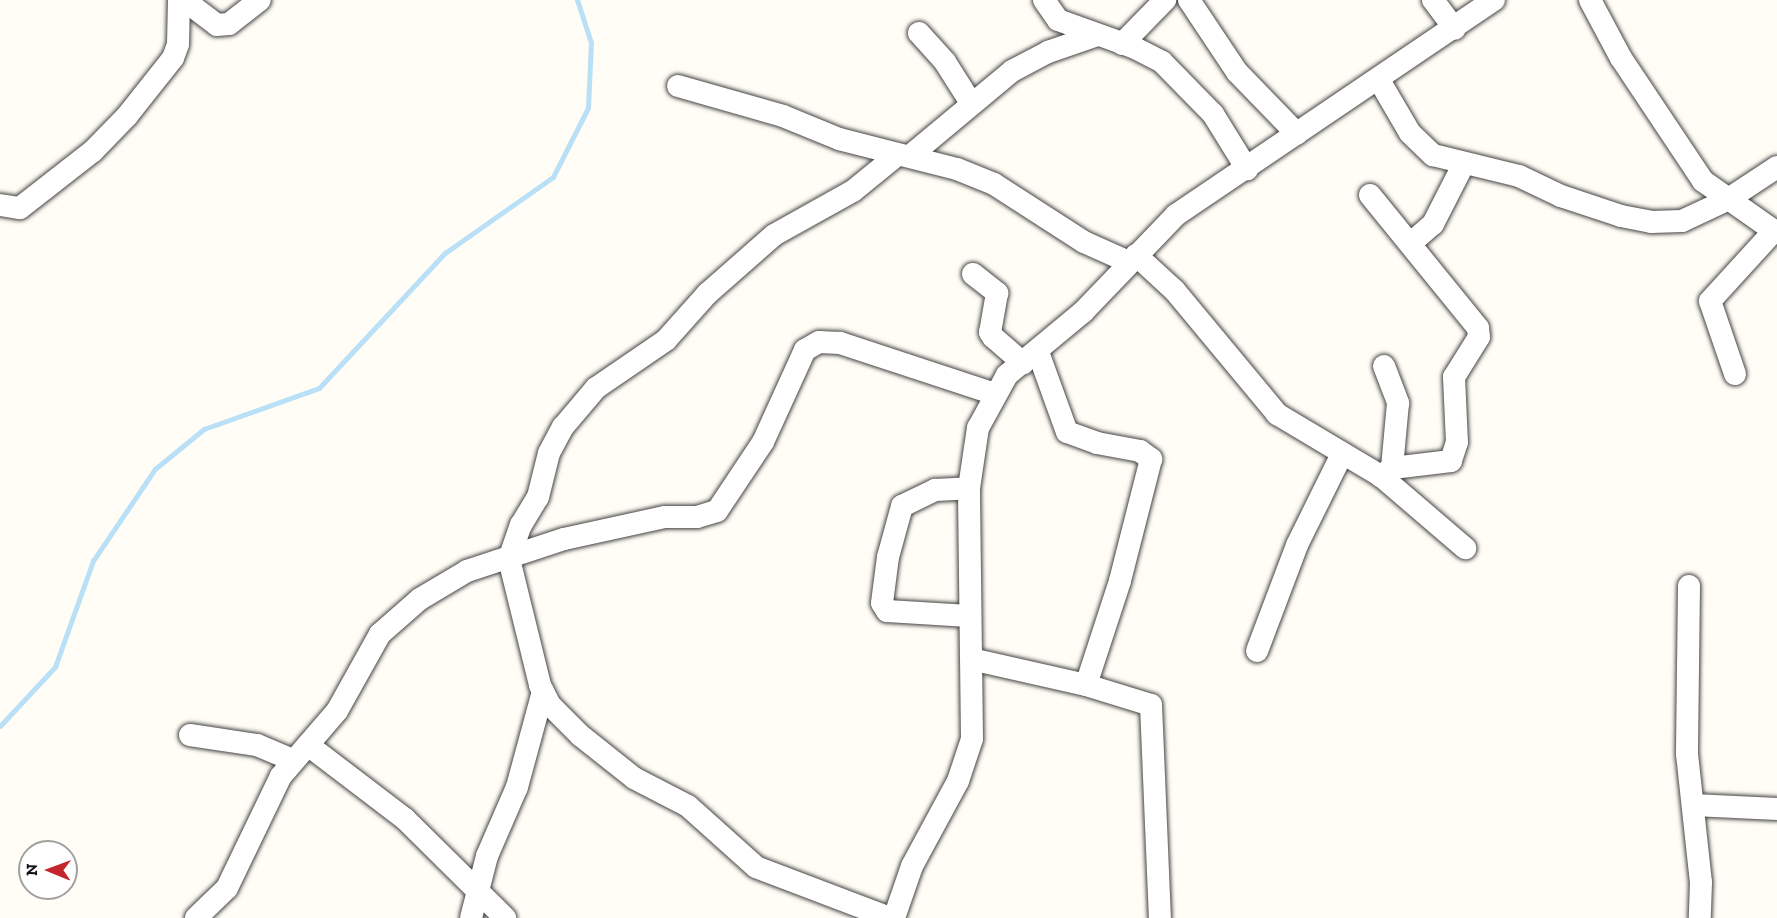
<!DOCTYPE html>
<style>
body{margin:0}
#map{position:relative;width:1777px;height:918px;overflow:hidden;background:#fffdf5;font-family:"Zilla Slab",serif}
div>[style]{position:absolute}
.stream>*{height:4.5px;margin:-2.25px;padding:0 2.25px;transform-origin:2.25px;border-radius:2.25px;background:#b9e0f7}
.roads{filter:drop-shadow(0 0 2px #444) drop-shadow(0 0 2px #444)}
.minor>*{height:22px;margin:-11px;padding:0 11px;transform-origin:11px;border-radius:11px;background:#fff}
span{translate:-50% -50%;white-space:nowrap;text-align:center;line-height:1.15;-webkit-text-stroke:6px #fff;paint-order:stroke}
.north{position:absolute;left:18px;top:840px;width:60px;height:60px;box-sizing:border-box;background:#fff;border:2px solid #a0a0a0;border-radius:50%;rotate:271deg;font-size:16px;font-weight:700;line-height:24px;text-align:center;color:#111}
.north::after{content:'';display:block;margin:auto;width:21px;height:27px;background:#c4262e;clip-path:polygon(50% 0,100% 100%,50% 72%,0 100%)}
</style>
<div id="map">
<div class="stream">
<div style="left:0;top:726px;width:81px;rotate:-47deg"></div>
<div style="left:55px;top:667px;width:113px;rotate:-70.3deg"></div>
<div style="left:93px;top:561px;width:111px;rotate:-56deg"></div>
<div style="left:155px;top:469px;width:63px;rotate:-39.2deg"></div>
<div style="left:204px;top:429px;width:122px;rotate:-19.6deg"></div>
<div style="left:319px;top:388px;width:185px;rotate:-47deg"></div>
<div style="left:445px;top:253px;width:132px;rotate:-35.1deg"></div>
<div style="left:553px;top:177px;width:77px;rotate:-63.1deg"></div>
<div style="left:588px;top:108px;width:65px;rotate:-87.4deg"></div>
<div style="left:591px;top:43px;width:45px;rotate:-108deg"></div>
</div>
<div class="roads">
<div class="minor">
<div style="left:184px;top:0;width:41px;rotate:37.1deg"></div>
<div style="left:217px;top:25px;width:12px;rotate:-5deg"></div>
<div style="left:229px;top:24px;width:39px;rotate:-38deg"></div>
<div style="left:1044px;top:0;width:24px;rotate:55deg"></div>
<div style="left:1058px;top:20px;width:80px;rotate:19.8deg"></div>
<div style="left:1133px;top:47px;width:33px;rotate:27deg"></div>
<div style="left:1162px;top:62px;width:73px;rotate:45.6deg"></div>
<div style="left:1213px;top:114px;width:65px;rotate:58.3deg"></div>
<div style="left:1189px;top:0;width:87px;rotate:56.3deg"></div>
<div style="left:1237px;top:72px;width:86px;rotate:45.9deg"></div>
<div style="left:1433px;top:0;width:36px;rotate:53deg"></div>
<div style="left:1590px;top:0;width:66px;rotate:61.9deg"></div>
<div style="left:1621px;top:58px;width:148px;rotate:56.3deg"></div>
<div style="left:1703px;top:181px;width:90px;rotate:35.1deg"></div>
<div style="left:919px;top:33px;width:39px;rotate:48deg"></div>
<div style="left:945px;top:62px;width:49px;rotate:57.6deg"></div>
<div style="left:1122px;top:44px;width:62px;rotate:-45.7deg"></div>
<div style="left:1379px;top:80px;width:61px;rotate:59.7deg"></div>
<div style="left:1410px;top:133px;width:32px;rotate:44deg"></div>
<div style="left:1433px;top:155px;width:89px;rotate:13.7deg"></div>
<div style="left:1519px;top:176px;width:47px;rotate:25.5deg"></div>
<div style="left:1561px;top:196px;width:63px;rotate:18.4deg"></div>
<div style="left:1621px;top:216px;width:31px;rotate:11deg"></div>
<div style="left:1651px;top:222px;width:31px;rotate:-2deg"></div>
<div style="left:1682px;top:221px;width:50px;rotate:-25deg"></div>
<div style="left:1727px;top:200px;width:60px;rotate:-33.4deg"></div>
<div style="left:678px;top:86px;width:109px;rotate:15.9deg"></div>
<div style="left:783px;top:116px;width:61px;rotate:22.3deg"></div>
<div style="left:839px;top:139px;width:122px;rotate:14.3deg"></div>
<div style="left:957px;top:169px;width:40px;rotate:22deg"></div>
<div style="left:994px;top:184px;width:107px;rotate:32.8deg"></div>
<div style="left:1084px;top:242px;width:49px;rotate:24deg"></div>
<div style="left:910px;top:156px;width:133px;rotate:-39.8deg"></div>
<div style="left:1012px;top:71px;width:41px;rotate:-27.8deg"></div>
<div style="left:1048px;top:52px;width:52px;rotate:-19.1deg"></div>
<div style="left:1370px;top:195px;width:171px;rotate:50.9deg"></div>
<div style="left:1478px;top:328px;width:9px;rotate:84deg"></div>
<div style="left:1479px;top:337px;width:47px;rotate:122deg"></div>
<div style="left:1454px;top:377px;width:65px;rotate:87.4deg"></div>
<div style="left:1457px;top:442px;width:20px;rotate:108deg"></div>
<div style="left:1451px;top:461px;width:59px;rotate:173.2deg"></div>
<div style="left:1392px;top:468px;width:14px;rotate:144deg"></div>
<div style="left:0;top:205px;width:20px;rotate:9deg"></div>
<div style="left:20px;top:208px;width:93px;rotate:-38deg"></div>
<div style="left:93px;top:151px;width:49px;rotate:-45.8deg"></div>
<div style="left:127px;top:116px;width:74px;rotate:-51.6deg"></div>
<div style="left:173px;top:58px;width:15px;rotate:-70deg"></div>
<div style="left:178px;top:44px;width:44px;rotate:-88.7deg"></div>
<div style="left:1411px;top:243px;width:29px;rotate:-41deg"></div>
<div style="left:1433px;top:224px;width:66px;rotate:-63deg"></div>
<div style="left:1136px;top:255px;width:53px;rotate:42.7deg"></div>
<div style="left:1175px;top:291px;width:160px;rotate:50.3deg"></div>
<div style="left:1277px;top:414px;width:121px;rotate:30.8deg"></div>
<div style="left:1381px;top:476px;width:111px;rotate:40.6deg"></div>
<div style="left:973px;top:274px;width:31px;rotate:38deg"></div>
<div style="left:997px;top:293px;width:40px;rotate:100deg"></div>
<div style="left:990px;top:332px;width:6px;rotate:59deg"></div>
<div style="left:993px;top:337px;width:40px;rotate:41deg"></div>
<div style="left:1038px;top:352px;width:85px;rotate:70.1deg"></div>
<div style="left:1067px;top:432px;width:32px;rotate:20deg"></div>
<div style="left:1097px;top:443px;width:44px;rotate:10.5deg"></div>
<div style="left:1140px;top:451px;width:14px;rotate:36deg"></div>
<div style="left:1151px;top:459px;width:126px;rotate:104.3deg"></div>
<div style="left:1120px;top:581px;width:109px;rotate:108.1deg"></div>
<div style="left:1384px;top:366px;width:40px;rotate:69deg"></div>
<div style="left:1398px;top:403px;width:65px;rotate:95.3deg"></div>
<div style="left:1735px;top:374px;width:77px;rotate:-108.9deg"></div>
<div style="left:1710px;top:301px;width:93px;rotate:-47.6deg"></div>
<div style="left:1689px;top:586px;width:168px;rotate:90.7deg"></div>
<div style="left:1687px;top:754px;width:129px;rotate:83.8deg"></div>
<div style="left:1701px;top:882px;width:36px;rotate:92deg"></div>
<div style="left:969px;top:616px;width:82px;rotate:-176.5deg"></div>
<div style="left:887px;top:611px;width:9px;rotate:-122deg"></div>
<div style="left:882px;top:603px;width:46px;rotate:-82.6deg"></div>
<div style="left:888px;top:557px;width:53px;rotate:-74.6deg"></div>
<div style="left:902px;top:506px;width:37px;rotate:-26deg"></div>
<div style="left:935px;top:490px;width:34px;rotate:-3deg"></div>
<div style="left:1257px;top:651px;width:113px;rotate:-69.3deg"></div>
<div style="left:1297px;top:545px;width:102px;rotate:-63.7deg"></div>
<div style="left:971px;top:659px;width:118px;rotate:12.7deg"></div>
<div style="left:1086px;top:685px;width:68px;rotate:17.1deg"></div>
<div style="left:1151px;top:705px;width:213px;rotate:87.6deg"></div>
<div style="left:190px;top:735px;width:68px;rotate:8.5deg"></div>
<div style="left:257px;top:745px;width:39px;rotate:23deg"></div>
<div style="left:308px;top:745px;width:122px;rotate:37.3deg"></div>
<div style="left:405px;top:819px;width:141px;rotate:44.7deg"></div>
<div style="left:1694px;top:805px;width:83px;rotate:2.8deg"></div>
<div style="left:196px;top:918px;width:43px;rotate:-44.1deg"></div>
<div style="left:227px;top:888px;width:124px;rotate:-64.3deg"></div>
<div style="left:281px;top:776px;width:86px;rotate:-49.3deg"></div>
<div style="left:337px;top:711px;width:88px;rotate:-60.8deg"></div>
<div style="left:380px;top:634px;width:53px;rotate:-41.2deg"></div>
<div style="left:420px;top:599px;width:55px;rotate:-30.8deg"></div>
<div style="left:467px;top:571px;width:102px;rotate:-18.3deg"></div>
<div style="left:564px;top:539px;width:103px;rotate:-12.3deg"></div>
<div style="left:665px;top:517px;width:32px"></div>
<div style="left:697px;top:517px;width:21px;rotate:-17deg"></div>
<div style="left:717px;top:511px;width:83px;rotate:-56.3deg"></div>
<div style="left:763px;top:442px;width:101px;rotate:-65.5deg"></div>
<div style="left:805px;top:350px;width:16px;rotate:-30deg"></div>
<div style="left:819px;top:342px;width:21px;rotate:3deg"></div>
<div style="left:840px;top:343px;width:163px;rotate:18.2deg"></div>
<div style="left:471px;top:918px;width:64px;rotate:-75.5deg"></div>
<div style="left:487px;top:856px;width:75px;rotate:-66.5deg"></div>
<div style="left:517px;top:787px;width:99px;rotate:-74.8deg"></div>
<div style="left:890px;top:918px;width:143px;rotate:-159.2deg"></div>
<div style="left:756px;top:867px;width:91px;rotate:-138.1deg"></div>
<div style="left:688px;top:806px;width:61px;rotate:-152.6deg"></div>
<div style="left:634px;top:778px;width:69px;rotate:-141.5deg"></div>
<div style="left:580px;top:735px;width:42px;rotate:-135deg"></div>
<div style="left:550px;top:705px;width:22px;rotate:-117deg"></div>
<div style="left:540px;top:685px;width:130px;rotate:-103.8deg"></div>
<div style="left:509px;top:559px;width:36px;rotate:-71deg"></div>
<div style="left:521px;top:525px;width:33px;rotate:-59deg"></div>
<div style="left:538px;top:497px;width:45px;rotate:-76deg"></div>
<div style="left:549px;top:453px;width:30px;rotate:-62deg"></div>
<div style="left:563px;top:427px;width:51px;rotate:-49.8deg"></div>
<div style="left:596px;top:388px;width:85px;rotate:-34.4deg"></div>
<div style="left:666px;top:340px;width:62px;rotate:-48.3deg"></div>
<div style="left:707px;top:294px;width:89px;rotate:-41.4deg"></div>
<div style="left:774px;top:235px;width:90px;rotate:-29.1deg"></div>
<div style="left:853px;top:191px;width:57px;rotate:-39.3deg"></div>
<div style="left:894px;top:918px;width:55px;rotate:-70.9deg"></div>
<div style="left:912px;top:866px;width:97px;rotate:-61.6deg"></div>
<div style="left:958px;top:781px;width:44px;rotate:-71.6deg"></div>
<div style="left:972px;top:739px;width:251px;rotate:-90.7deg"></div>
<div style="left:969px;top:488px;width:61px;rotate:-81.5deg"></div>
<div style="left:978px;top:428px;width:60px;rotate:-61.3deg"></div>
<div style="left:1007px;top:375px;width:99px;rotate:-39.7deg"></div>
<div style="left:1083px;top:312px;width:134px;rotate:-46.2deg"></div>
<div style="left:1176px;top:215px;width:384px;rotate:-34.1deg"></div>
</div>
</div>
<div class="north">N</div>
</div>
